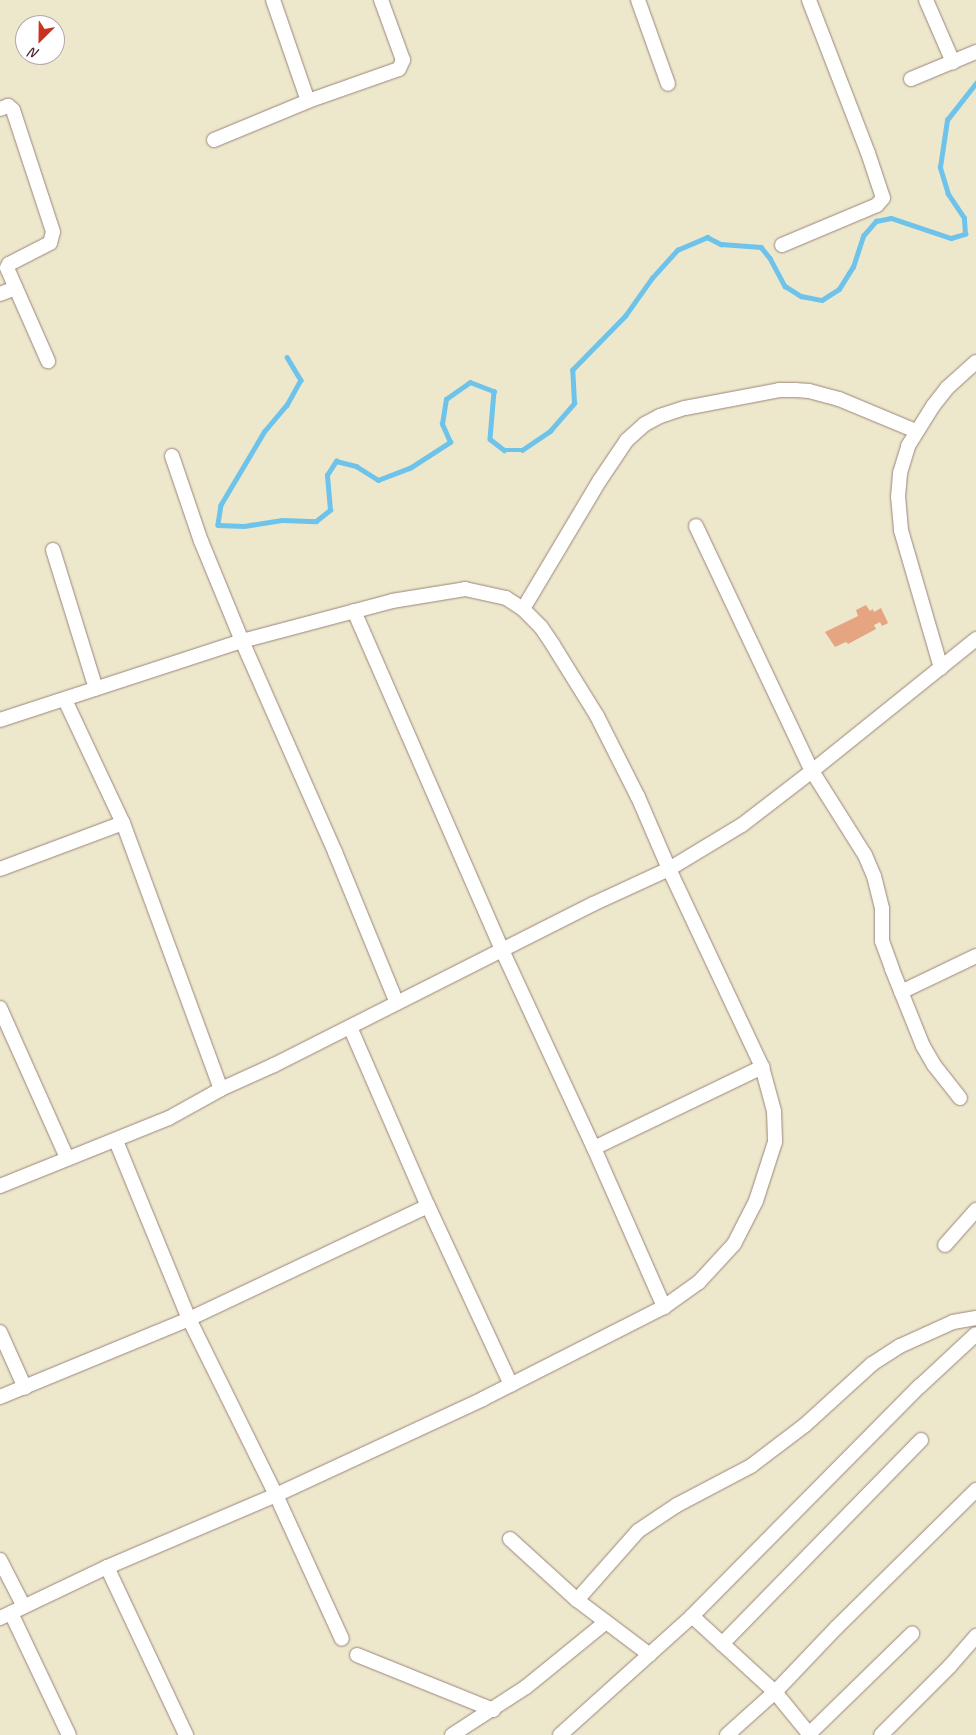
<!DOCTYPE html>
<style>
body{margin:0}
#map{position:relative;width:976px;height:1735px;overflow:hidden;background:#ede8cc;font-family:Caveat,sans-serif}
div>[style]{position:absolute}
.stream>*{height:4.5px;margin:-2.25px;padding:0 2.25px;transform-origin:2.25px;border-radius:2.25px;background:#6ec3ea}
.building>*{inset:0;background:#e4a580}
.roads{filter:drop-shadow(0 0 1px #9c847c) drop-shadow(0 0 1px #9c847c)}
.minor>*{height:14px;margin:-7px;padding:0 7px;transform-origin:7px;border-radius:7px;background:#fff}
span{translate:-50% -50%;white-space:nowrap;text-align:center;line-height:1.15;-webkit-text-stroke:5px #fff;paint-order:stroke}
.north{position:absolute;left:15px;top:15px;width:50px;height:50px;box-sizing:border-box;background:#fff;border:1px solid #b7a5aa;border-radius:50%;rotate:203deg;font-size:14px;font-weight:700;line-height:20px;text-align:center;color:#4a1f2b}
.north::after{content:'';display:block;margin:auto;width:18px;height:22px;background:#c8321e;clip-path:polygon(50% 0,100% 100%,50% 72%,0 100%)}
</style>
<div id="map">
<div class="stream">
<div style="left:287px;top:357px;width:27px;rotate:59deg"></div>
<div style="left:301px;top:380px;width:29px;rotate:119deg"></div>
<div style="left:287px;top:405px;width:34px;rotate:130deg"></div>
<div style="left:265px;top:431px;width:86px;rotate:120.7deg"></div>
<div style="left:221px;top:505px;width:20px;rotate:99deg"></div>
<div style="left:218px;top:525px;width:26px;rotate:2deg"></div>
<div style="left:244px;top:526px;width:38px;rotate:-9deg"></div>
<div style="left:282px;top:520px;width:34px;rotate:2deg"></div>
<div style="left:316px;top:521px;width:18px;rotate:-38deg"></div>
<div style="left:330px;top:510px;width:35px;rotate:-95deg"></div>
<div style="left:327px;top:475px;width:17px;rotate:-57deg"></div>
<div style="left:336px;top:461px;width:21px;rotate:14deg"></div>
<div style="left:356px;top:466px;width:26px;rotate:32deg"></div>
<div style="left:378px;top:480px;width:34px;rotate:-21deg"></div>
<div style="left:410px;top:468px;width:48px;rotate:-33deg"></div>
<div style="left:450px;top:442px;width:20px;rotate:-114deg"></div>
<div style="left:442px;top:424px;width:25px;rotate:-81deg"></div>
<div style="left:446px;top:399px;width:29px;rotate:-35deg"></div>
<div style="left:470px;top:382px;width:26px;rotate:21deg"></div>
<div style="left:494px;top:391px;width:48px;rotate:94.8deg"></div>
<div style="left:490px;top:439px;width:18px;rotate:38deg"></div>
<div style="left:504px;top:450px;width:18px"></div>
<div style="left:522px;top:450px;width:34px;rotate:-34deg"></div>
<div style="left:550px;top:431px;width:37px;rotate:-49deg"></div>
<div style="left:574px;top:403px;width:33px;rotate:-93deg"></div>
<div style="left:572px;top:370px;width:76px;rotate:-45.5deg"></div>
<div style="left:625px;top:316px;width:47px;rotate:-54.6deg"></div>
<div style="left:652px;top:278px;width:38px;rotate:-48deg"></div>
<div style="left:677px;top:250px;width:33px;rotate:-23deg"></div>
<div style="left:707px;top:237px;width:16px;rotate:27deg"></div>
<div style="left:721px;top:244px;width:40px;rotate:4.3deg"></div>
<div style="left:761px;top:247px;width:14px;rotate:51deg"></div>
<div style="left:770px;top:258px;width:32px;rotate:62deg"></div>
<div style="left:785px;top:286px;width:19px;rotate:32deg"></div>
<div style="left:801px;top:296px;width:21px;rotate:11deg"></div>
<div style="left:822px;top:300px;width:20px;rotate:-33deg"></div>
<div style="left:839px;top:289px;width:26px;rotate:-58deg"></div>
<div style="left:853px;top:267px;width:33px;rotate:-72deg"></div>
<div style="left:863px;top:236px;width:20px;rotate:-49deg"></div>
<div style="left:876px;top:221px;width:15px;rotate:-11deg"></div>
<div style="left:891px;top:218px;width:63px;rotate:18.4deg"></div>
<div style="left:951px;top:238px;width:15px;rotate:-16deg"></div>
<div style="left:965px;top:234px;width:16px;rotate:-94deg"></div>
<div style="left:964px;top:218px;width:29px;rotate:-124deg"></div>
<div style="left:948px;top:194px;width:28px;rotate:-107deg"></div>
<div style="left:940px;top:167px;width:48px;rotate:-81.5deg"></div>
<div style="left:947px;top:120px;width:47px;rotate:-51.9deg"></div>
</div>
<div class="building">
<div style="clip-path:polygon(866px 605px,870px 611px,873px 609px,874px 612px,881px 608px,888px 623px,882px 626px,880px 622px,874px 625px,876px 629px,848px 644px,846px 642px,835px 647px,825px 632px,858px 616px,856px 610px)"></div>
</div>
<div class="roads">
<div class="minor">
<div style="left:638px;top:0;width:89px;rotate:70.3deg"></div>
<div style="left:926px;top:0;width:68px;rotate:66.5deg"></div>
<div style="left:911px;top:79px;width:70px;rotate:-22.6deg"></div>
<div style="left:308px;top:101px;width:96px;rotate:-19.4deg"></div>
<div style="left:399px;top:69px;width:10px;rotate:-66deg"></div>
<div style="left:403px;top:60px;width:64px;rotate:-110.1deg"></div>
<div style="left:0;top:109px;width:9px;rotate:-21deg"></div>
<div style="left:8px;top:106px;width:6px;rotate:39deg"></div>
<div style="left:13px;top:110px;width:128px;rotate:71.8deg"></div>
<div style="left:53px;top:232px;width:11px;rotate:105deg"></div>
<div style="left:50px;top:243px;width:46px;rotate:152.9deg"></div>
<div style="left:9px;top:264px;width:4px;rotate:117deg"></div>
<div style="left:7px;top:268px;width:102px;rotate:66.2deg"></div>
<div style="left:214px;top:140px;width:102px;rotate:-22.5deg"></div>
<div style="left:308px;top:101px;width:107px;rotate:-109.1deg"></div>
<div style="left:782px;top:245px;width:103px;rotate:-22.8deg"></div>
<div style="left:877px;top:205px;width:9px;rotate:-49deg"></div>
<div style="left:883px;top:198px;width:47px;rotate:-108.4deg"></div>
<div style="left:868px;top:153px;width:164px;rotate:-111.1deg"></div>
<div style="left:0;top:294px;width:17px;rotate:-21deg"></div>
<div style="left:172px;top:456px;width:90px;rotate:71.2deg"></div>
<div style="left:201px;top:541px;width:108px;rotate:67.7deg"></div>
<div style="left:242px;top:641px;width:231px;rotate:66.2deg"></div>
<div style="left:335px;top:852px;width:163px;rotate:67.7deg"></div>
<div style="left:696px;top:526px;width:271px;rotate:64.7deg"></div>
<div style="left:812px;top:771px;width:99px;rotate:57.8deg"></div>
<div style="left:865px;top:855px;width:23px;rotate:67deg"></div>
<div style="left:874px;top:876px;width:34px;rotate:76deg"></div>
<div style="left:882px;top:909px;width:32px;rotate:90deg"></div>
<div style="left:882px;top:941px;width:30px;rotate:70deg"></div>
<div style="left:892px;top:969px;width:83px;rotate:68.1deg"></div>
<div style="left:923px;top:1046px;width:22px;rotate:60deg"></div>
<div style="left:934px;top:1065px;width:42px;rotate:51.8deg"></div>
<div style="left:53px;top:550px;width:145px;rotate:72.8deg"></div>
<div style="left:523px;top:609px;width:150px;rotate:-59.2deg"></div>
<div style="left:600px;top:480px;width:48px;rotate:-56deg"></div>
<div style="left:627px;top:440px;width:24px;rotate:-42deg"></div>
<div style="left:645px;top:424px;width:17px;rotate:-28deg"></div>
<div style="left:660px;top:416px;width:26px;rotate:-18deg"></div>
<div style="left:685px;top:408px;width:96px;rotate:-10.8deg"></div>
<div style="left:779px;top:390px;width:16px"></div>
<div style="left:795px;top:390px;width:14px;rotate:4deg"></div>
<div style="left:809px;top:391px;width:31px;rotate:15deg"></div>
<div style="left:839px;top:399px;width:83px;rotate:22.6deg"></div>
<div style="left:354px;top:611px;width:370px;rotate:66.4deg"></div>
<div style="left:502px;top:950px;width:218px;rotate:65.1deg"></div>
<div style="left:594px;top:1148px;width:174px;rotate:66.2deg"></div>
<div style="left:941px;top:668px;width:144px;rotate:-106.2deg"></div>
<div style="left:901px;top:530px;width:33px;rotate:-95deg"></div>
<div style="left:898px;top:497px;width:24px;rotate:-85deg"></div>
<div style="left:900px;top:473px;width:28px;rotate:-73deg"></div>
<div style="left:908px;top:446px;width:47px;rotate:-58deg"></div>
<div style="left:933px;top:406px;width:23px;rotate:-52deg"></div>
<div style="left:947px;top:388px;width:39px;rotate:-42deg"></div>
<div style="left:65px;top:700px;width:136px;rotate:64.8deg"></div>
<div style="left:123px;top:823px;width:283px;rotate:69.8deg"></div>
<div style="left:0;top:720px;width:255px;rotate:-18.1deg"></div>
<div style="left:242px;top:641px;width:155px;rotate:-14.9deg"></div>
<div style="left:392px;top:601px;width:74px;rotate:-9.3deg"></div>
<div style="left:465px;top:589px;width:42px;rotate:12.4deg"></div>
<div style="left:506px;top:598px;width:20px;rotate:33deg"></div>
<div style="left:523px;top:609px;width:25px;rotate:45deg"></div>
<div style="left:541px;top:627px;width:22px;rotate:56deg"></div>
<div style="left:553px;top:645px;width:84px;rotate:58.2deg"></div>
<div style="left:597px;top:716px;width:91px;rotate:63.2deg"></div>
<div style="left:638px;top:797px;width:78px;rotate:66.7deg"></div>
<div style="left:669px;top:869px;width:219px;rotate:64.8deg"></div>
<div style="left:762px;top:1067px;width:46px;rotate:74.7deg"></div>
<div style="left:774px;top:1111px;width:31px;rotate:88deg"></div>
<div style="left:775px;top:1142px;width:62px;rotate:107.9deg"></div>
<div style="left:756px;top:1201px;width:48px;rotate:117.1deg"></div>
<div style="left:734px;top:1244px;width:52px;rotate:132.6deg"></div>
<div style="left:699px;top:1282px;width:43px;rotate:144.5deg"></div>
<div style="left:664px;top:1307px;width:203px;rotate:153.1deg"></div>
<div style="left:483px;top:1399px;width:228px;rotate:155.1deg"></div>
<div style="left:276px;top:1495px;width:184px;rotate:156.9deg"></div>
<div style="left:107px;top:1567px;width:119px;rotate:154.5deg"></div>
<div style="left:0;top:869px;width:131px;rotate:-20.5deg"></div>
<div style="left:901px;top:992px;width:83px;rotate:-25.6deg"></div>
<div style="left:0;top:1008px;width:164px;rotate:65.9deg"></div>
<div style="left:350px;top:1027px;width:195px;rotate:66.5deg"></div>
<div style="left:428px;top:1206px;width:197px;rotate:65.1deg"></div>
<div style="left:116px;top:1141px;width:192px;rotate:67.7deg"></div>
<div style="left:189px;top:1319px;width:196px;rotate:63.7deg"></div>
<div style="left:276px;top:1495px;width:158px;rotate:65.4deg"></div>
<div style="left:594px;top:1148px;width:187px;rotate:-25.7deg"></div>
<div style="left:0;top:1186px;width:182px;rotate:-21.9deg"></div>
<div style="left:169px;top:1118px;width:60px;rotate:-29.1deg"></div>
<div style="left:221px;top:1089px;width:58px;rotate:-24.4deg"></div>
<div style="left:274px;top:1065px;width:357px;rotate:-26.8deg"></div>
<div style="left:593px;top:904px;width:84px;rotate:-24.7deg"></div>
<div style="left:669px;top:869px;width:85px;rotate:-31.1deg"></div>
<div style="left:742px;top:825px;width:88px;rotate:-37.6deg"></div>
<div style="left:812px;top:771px;width:211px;rotate:-38.8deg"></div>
<div style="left:945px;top:1245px;width:47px;rotate:-48.5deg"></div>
<div style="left:0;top:1332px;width:61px;rotate:65.9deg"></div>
<div style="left:0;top:1397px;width:204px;rotate:-22.4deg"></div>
<div style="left:189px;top:1319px;width:264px;rotate:-25.3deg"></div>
<div style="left:510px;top:1539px;width:91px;rotate:42.3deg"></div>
<div style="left:577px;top:1600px;width:91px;rotate:37deg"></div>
<div style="left:0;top:1560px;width:51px;rotate:62.9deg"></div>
<div style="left:107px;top:1567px;width:186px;rotate:64.8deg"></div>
<div style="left:577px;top:1600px;width:92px;rotate:-48.5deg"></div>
<div style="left:638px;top:1531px;width:47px;rotate:-33.7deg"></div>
<div style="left:677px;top:1505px;width:84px;rotate:-27.8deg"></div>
<div style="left:751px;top:1466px;width:68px;rotate:-37.2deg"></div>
<div style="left:805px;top:1425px;width:91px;rotate:-42.3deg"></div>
<div style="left:872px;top:1364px;width:33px;rotate:-33deg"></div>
<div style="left:900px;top:1346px;width:58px;rotate:-24.4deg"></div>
<div style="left:953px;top:1322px;width:23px;rotate:-10deg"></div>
<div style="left:11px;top:1613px;width:135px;rotate:64.6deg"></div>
<div style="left:692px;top:1616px;width:113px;rotate:42.5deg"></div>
<div style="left:775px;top:1692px;width:55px;rotate:50.9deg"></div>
<div style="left:722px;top:1644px;width:285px;rotate:-45.7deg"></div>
<div style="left:357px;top:1655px;width:147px;rotate:22deg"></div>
<div style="left:809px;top:1734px;width:144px;rotate:-44.2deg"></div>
<div style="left:452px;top:1735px;width:88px;rotate:-33deg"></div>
<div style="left:526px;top:1687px;width:103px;rotate:-39.1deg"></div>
<div style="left:560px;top:1735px;width:178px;rotate:-42deg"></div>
<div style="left:692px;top:1616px;width:324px;rotate:-45.3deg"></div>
<div style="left:920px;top:1386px;width:76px;rotate:-42.9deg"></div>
<div style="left:727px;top:1735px;width:64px;rotate:-41.9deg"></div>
<div style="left:775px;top:1692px;width:88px;rotate:-46.4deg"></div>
<div style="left:836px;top:1628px;width:197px;rotate:-44.6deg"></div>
<div style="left:881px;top:1735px;width:98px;rotate:-45deg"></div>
<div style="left:950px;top:1666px;width:40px;rotate:-49deg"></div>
</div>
</div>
<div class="north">N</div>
</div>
